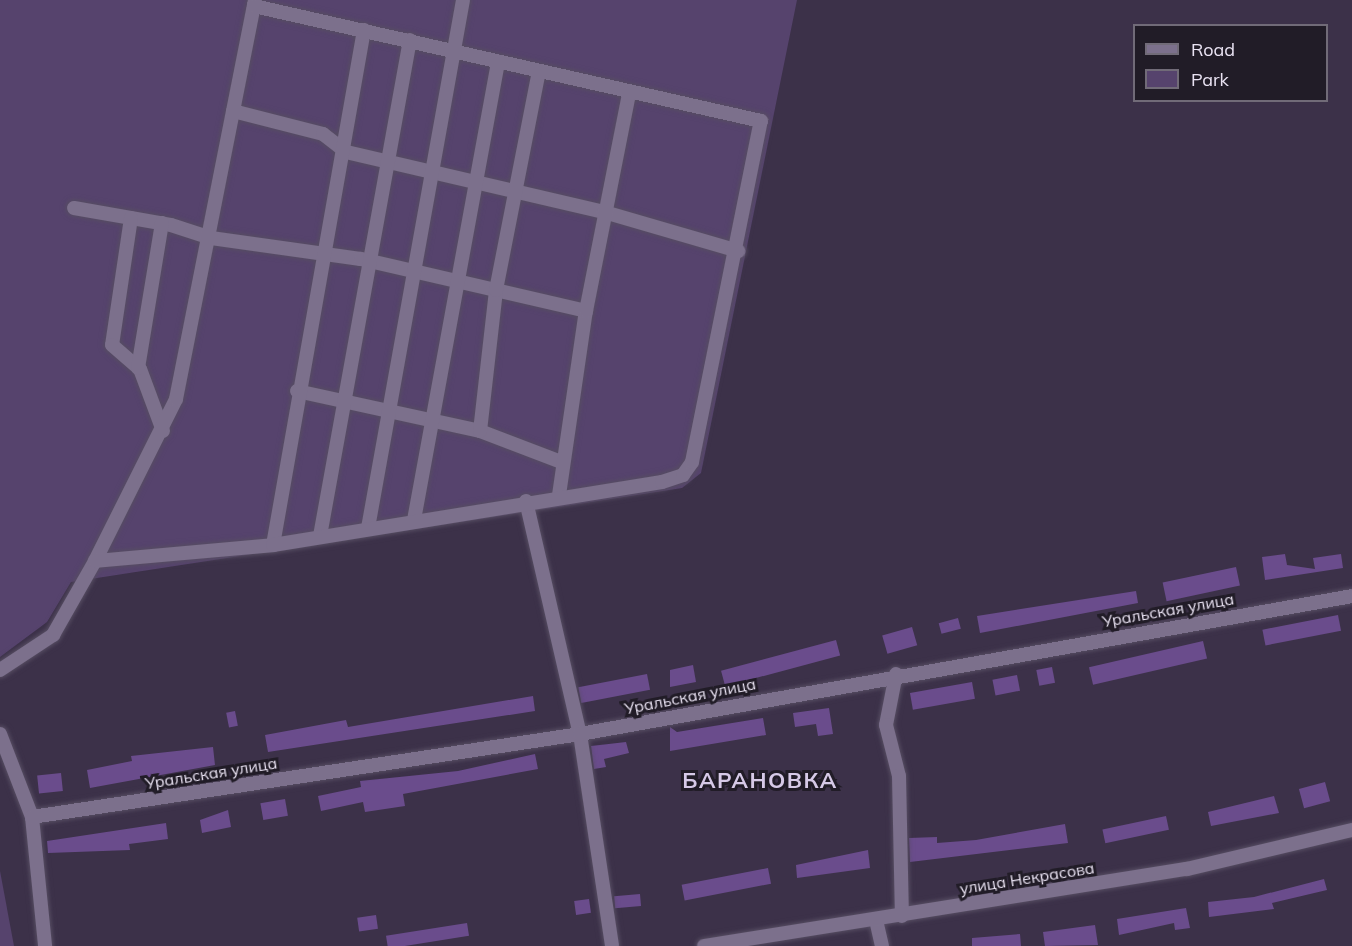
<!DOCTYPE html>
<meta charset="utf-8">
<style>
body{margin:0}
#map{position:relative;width:1352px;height:946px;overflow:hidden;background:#3c3149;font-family:Mulish,sans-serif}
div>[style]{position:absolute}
.green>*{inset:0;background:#56436d}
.building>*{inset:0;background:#6a4c8c;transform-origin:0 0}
.roads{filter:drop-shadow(0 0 2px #564d62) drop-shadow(0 0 2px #564d62)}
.minor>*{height:14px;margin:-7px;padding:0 7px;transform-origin:7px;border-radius:7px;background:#7c708c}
span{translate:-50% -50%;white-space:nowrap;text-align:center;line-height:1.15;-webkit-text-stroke:6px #211c27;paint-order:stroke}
.street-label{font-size:16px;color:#e9e2f2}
.district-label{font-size:22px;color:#d6c9e7;font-weight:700;letter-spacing:1.5px}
.legend{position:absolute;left:1133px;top:24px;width:195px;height:78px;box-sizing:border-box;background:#211c27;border:2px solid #716b78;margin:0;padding:8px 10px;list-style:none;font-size:18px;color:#e9e2f2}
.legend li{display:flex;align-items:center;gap:12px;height:30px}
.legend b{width:30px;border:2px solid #716b78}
</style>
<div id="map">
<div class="green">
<div style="clip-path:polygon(0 0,797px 0,701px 473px,682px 488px,71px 582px,47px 622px,0 657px)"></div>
<div style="clip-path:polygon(0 871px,14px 946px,0 946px)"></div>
</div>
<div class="building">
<div style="clip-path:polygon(1285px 554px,1287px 565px,1315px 569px,1313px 558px,1341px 554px,1343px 568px,1265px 580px,1262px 557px)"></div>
<div style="left:1236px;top:567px;width:19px;height:75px;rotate:78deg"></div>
<div style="clip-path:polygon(1136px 591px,1138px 603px,980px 633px,977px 616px)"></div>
<div style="left:1338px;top:615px;width:16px;height:77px;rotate:79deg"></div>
<div style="left:958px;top:618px;width:11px;height:20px;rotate:75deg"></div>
<div style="left:912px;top:627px;width:19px;height:31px;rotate:74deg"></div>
<div style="left:836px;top:640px;width:16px;height:119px;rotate:75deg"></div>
<div style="left:1203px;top:641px;width:18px;height:117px;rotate:77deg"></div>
<div style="clip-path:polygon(693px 665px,696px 682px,670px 687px,670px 670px)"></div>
<div style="left:1052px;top:667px;width:16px;height:16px;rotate:79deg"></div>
<div style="left:647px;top:674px;width:16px;height:70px;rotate:79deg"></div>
<div style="left:1017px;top:675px;width:16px;height:25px;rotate:79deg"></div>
<div style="left:972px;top:682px;width:17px;height:63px;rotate:80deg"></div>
<div style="clip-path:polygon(533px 696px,535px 711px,268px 752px,265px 735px,346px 720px,348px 727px)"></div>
<div style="clip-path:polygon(829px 708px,833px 734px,818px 736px,816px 724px,795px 727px,793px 713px)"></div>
<div style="left:235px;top:711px;width:15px;height:9px;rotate:79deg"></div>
<div style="clip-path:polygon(763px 718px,766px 735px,670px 751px,670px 727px,677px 732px)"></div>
<div style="clip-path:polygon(626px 742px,629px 753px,604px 759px,606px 767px,594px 769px,591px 746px)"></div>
<div style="clip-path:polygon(213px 747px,215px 765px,90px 788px,87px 770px,132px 761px,131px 756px)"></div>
<div style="clip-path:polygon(535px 754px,538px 769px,403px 794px,405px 806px,365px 812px,363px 802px,321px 811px,318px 796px,361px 787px,360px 781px,458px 771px)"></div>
<div style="left:61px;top:773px;width:18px;height:24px;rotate:84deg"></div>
<div style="left:1325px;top:782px;width:20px;height:27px;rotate:75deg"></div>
<div style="clip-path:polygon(1274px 796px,1279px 813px,1211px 826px,1208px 812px)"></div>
<div style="left:285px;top:799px;width:17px;height:25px;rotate:80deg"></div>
<div style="clip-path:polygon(228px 810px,231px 827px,202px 833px,200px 820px)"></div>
<div style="left:1166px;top:816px;width:14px;height:65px;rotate:78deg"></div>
<div style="clip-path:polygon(166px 823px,168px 839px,129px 844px,130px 850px,48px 853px,47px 841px)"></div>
<div style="clip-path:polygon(1065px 824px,1068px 843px,910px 862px,909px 838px,937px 837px,937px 843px,976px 840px)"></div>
<div style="clip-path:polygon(868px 850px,870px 868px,797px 878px,796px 865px)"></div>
<div style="left:768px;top:868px;width:16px;height:88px;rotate:79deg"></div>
<div style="clip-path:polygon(1324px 879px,1327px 890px,1272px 903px,1274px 909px,1209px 917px,1208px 902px,1254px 897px)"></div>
<div style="left:640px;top:894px;width:12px;height:26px;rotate:85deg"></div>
<div style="left:589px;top:899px;width:14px;height:15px;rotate:82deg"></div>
<div style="clip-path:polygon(1186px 908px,1190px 928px,1175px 930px,1174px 923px,1119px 935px,1117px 919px)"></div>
<div style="left:376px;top:915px;width:14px;height:19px;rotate:82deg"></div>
<div style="left:467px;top:923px;width:13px;height:82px;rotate:81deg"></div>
<div style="clip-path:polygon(1095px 925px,1098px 945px,1045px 946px,1043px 932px)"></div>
<div style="clip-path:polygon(1020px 934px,1021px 946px,972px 946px,972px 938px)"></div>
</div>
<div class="roads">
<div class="minor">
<div style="left:233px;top:111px;width:93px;rotate:14.3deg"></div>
<div style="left:323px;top:134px;width:29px;rotate:38deg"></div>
<div style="left:346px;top:152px;width:265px;rotate:13.1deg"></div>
<div style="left:604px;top:212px;width:140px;rotate:16.2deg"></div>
<div style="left:74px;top:208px;width:98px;rotate:9.9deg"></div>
<div style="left:171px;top:225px;width:42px;rotate:18deg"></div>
<div style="left:211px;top:238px;width:151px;rotate:8deg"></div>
<div style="left:361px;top:259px;width:231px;rotate:13deg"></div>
<div style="left:131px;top:218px;width:128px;rotate:98.5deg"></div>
<div style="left:112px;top:345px;width:37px;rotate:41deg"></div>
<div style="left:140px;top:369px;width:66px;rotate:69.6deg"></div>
<div style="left:138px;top:368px;width:147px;rotate:-80.6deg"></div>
<div style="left:297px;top:391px;width:187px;rotate:12.3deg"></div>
<div style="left:480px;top:431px;width:87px;rotate:20.9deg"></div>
<div style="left:480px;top:431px;width:142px;rotate:-83.5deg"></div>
<div style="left:496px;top:290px;width:223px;rotate:-78.9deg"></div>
<div style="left:559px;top:495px;width:186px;rotate:-81.7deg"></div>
<div style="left:586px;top:311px;width:222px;rotate:-78.8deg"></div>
<div style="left:526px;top:501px;width:239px;rotate:77deg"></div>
<div style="left:580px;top:734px;width:214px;rotate:81.4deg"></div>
<div style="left:414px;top:520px;width:466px;rotate:-79.6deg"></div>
<div style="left:368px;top:528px;width:536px;rotate:-79.8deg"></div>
<div style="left:320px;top:536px;width:504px;rotate:-79.72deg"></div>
<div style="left:273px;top:545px;width:523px;rotate:-79.98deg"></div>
<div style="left:95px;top:561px;width:181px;rotate:-63.4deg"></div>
<div style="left:176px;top:399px;width:407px;rotate:-78.8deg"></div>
<div style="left:0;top:670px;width:64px;rotate:-33.4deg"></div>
<div style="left:53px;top:635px;width:85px;rotate:-60.4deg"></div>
<div style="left:95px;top:561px;width:179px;rotate:-5.1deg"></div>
<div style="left:273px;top:545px;width:394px;rotate:-9.2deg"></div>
<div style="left:662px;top:482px;width:22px;rotate:-18deg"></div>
<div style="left:683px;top:475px;width:16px;rotate:-55deg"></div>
<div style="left:692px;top:462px;width:348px;rotate:-78.6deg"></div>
<div style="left:761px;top:121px;width:520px;rotate:-167.22deg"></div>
<div style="left:896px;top:674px;width:52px;rotate:101.1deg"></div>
<div style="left:886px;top:725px;width:53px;rotate:75.7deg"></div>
<div style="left:899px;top:776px;width:140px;rotate:88.8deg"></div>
<div style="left:0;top:734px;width:89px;rotate:68.9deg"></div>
<div style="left:32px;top:817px;width:130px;rotate:84.2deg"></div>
<div style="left:32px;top:817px;width:554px;rotate:-8.61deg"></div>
<div style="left:580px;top:734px;width:784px;rotate:-10.13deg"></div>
<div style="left:876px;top:920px;width:27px;rotate:77deg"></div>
<div style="left:704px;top:946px;width:489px;rotate:-9.1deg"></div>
<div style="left:1187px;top:869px;width:170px;rotate:-13.3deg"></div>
</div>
</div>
<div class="street-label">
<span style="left:1168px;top:610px;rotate:-10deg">Уральская улица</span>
<span style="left:690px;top:696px;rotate:-11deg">Уральская улица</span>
<span style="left:211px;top:773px;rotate:-9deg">Уральская улица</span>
<span style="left:1027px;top:878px;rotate:-9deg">улица Некрасова</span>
</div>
<div class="district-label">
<span style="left:760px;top:781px">БАРАНОВКА</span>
</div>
<ul class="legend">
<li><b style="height:8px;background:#7c708c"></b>Road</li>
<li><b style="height:16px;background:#56436d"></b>Park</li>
</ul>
</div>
